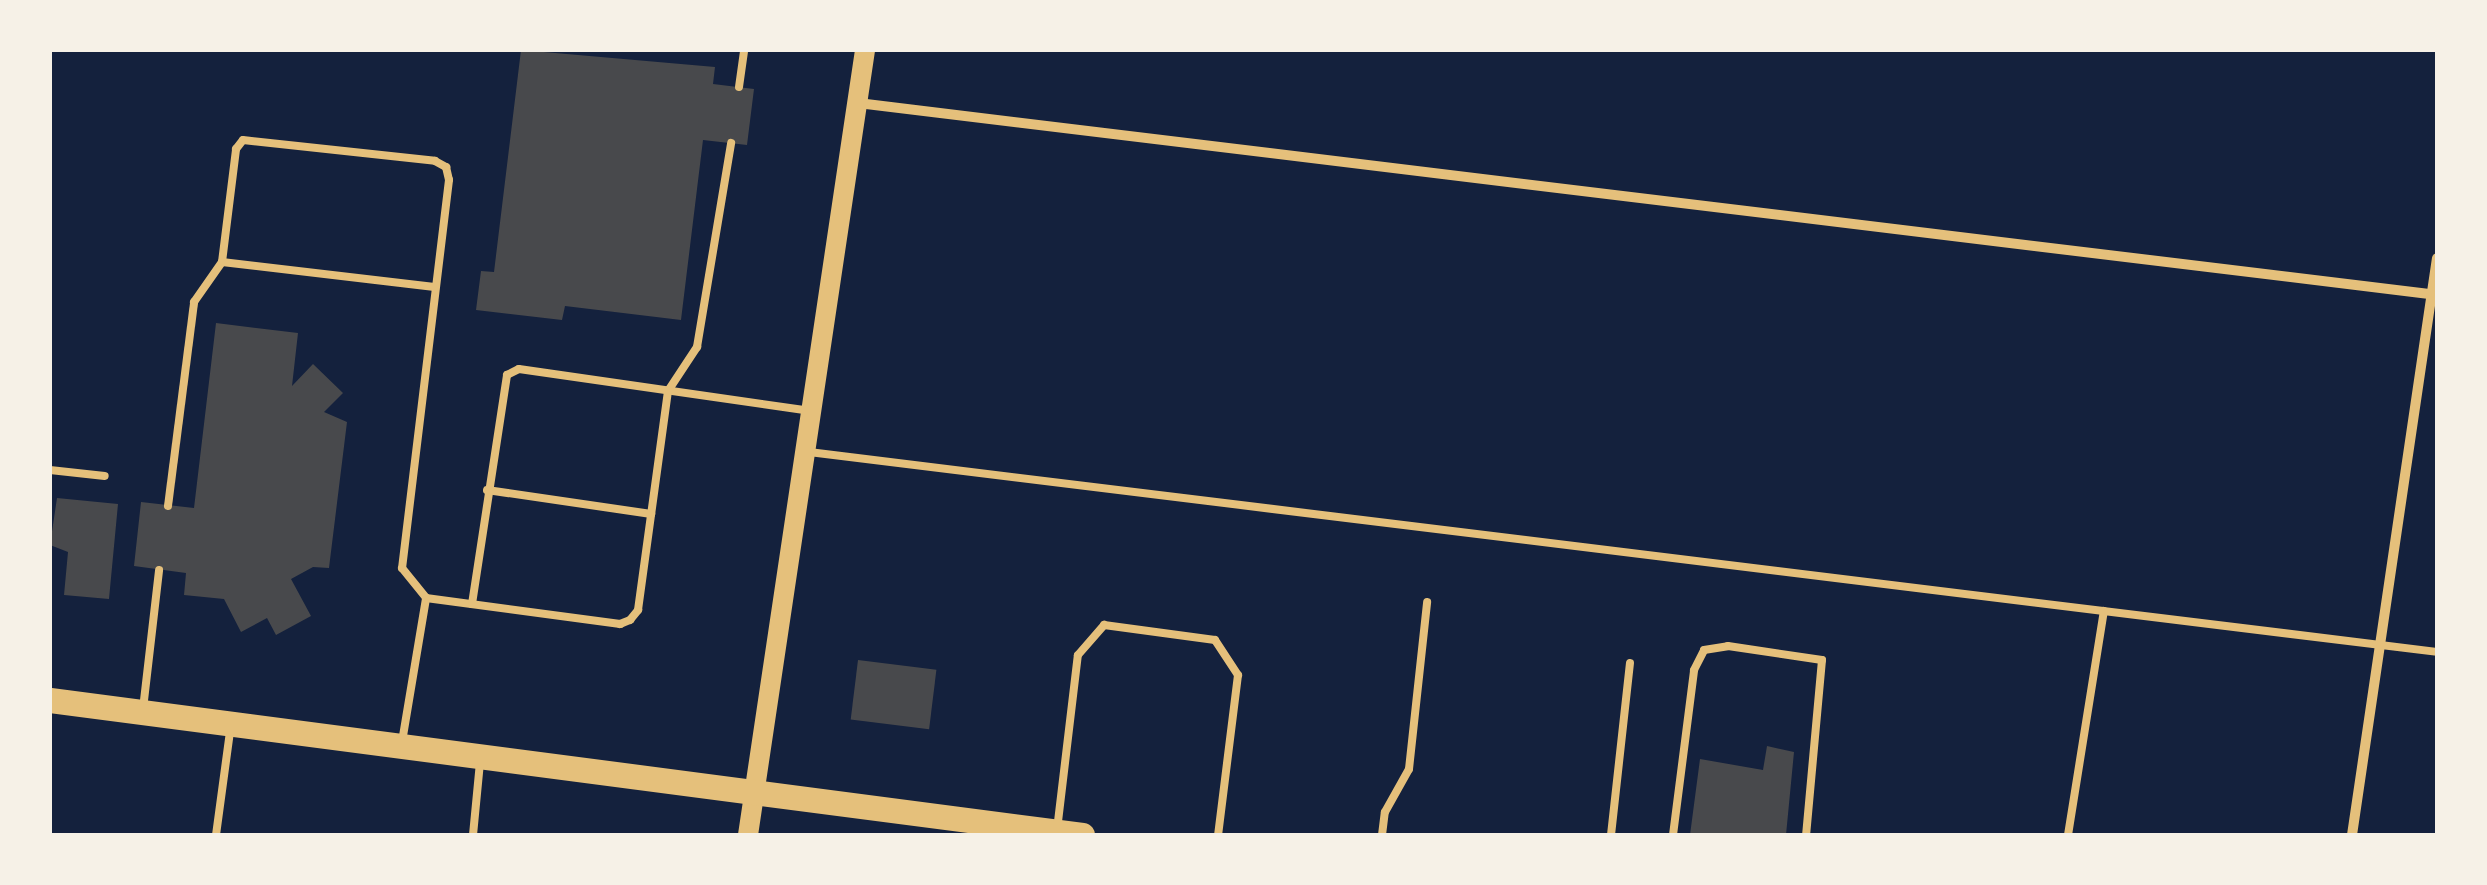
<!DOCTYPE html>
<style>
body{margin:0}
#map{position:relative;width:2487px;height:885px;overflow:hidden;background:#14213d;font-family:Karla,sans-serif}
div>[style]{position:absolute}
.building>*{inset:0;background:#48494c;transform-origin:0 0}
.service>*{height:8px;margin:-4px;padding:0 4px;transform-origin:4px;border-radius:4px;background:#e5c07b}
.minor>*{height:10px;margin:-5px;padding:0 5px;transform-origin:5px;border-radius:5px;background:#e5c07b}
.secondary>*{height:20px;margin:-10px;padding:0 10px;transform-origin:10px;border-radius:10px;background:#e5c07b}
.primary>*{height:25px;margin:-12.5px;padding:0 12.5px;transform-origin:12.5px;border-radius:12.5px;background:#e5c07b}
span{translate:-50% -50%;white-space:nowrap;text-align:center;line-height:1.15;-webkit-text-stroke:9px #f6f1e7;paint-order:stroke}
.frame{position:absolute;inset:0;border:52px solid #f6f1e7;pointer-events:none}
</style>
<div id="map">
<div class="building">
<div style="clip-path:polygon(521px 50px,715px 67px,713px 84px,754px 89px,747px 145px,703px 140px,681px 320px,565px 306px,562px 320px,476px 310px,481px 271px,494px 272px)"></div>
<div style="clip-path:polygon(216px 323px,298px 333px,292px 386px,313px 364px,343px 393px,324px 412px,347px 422px,329px 568px,313px 567px,291px 579px,311px 616px,276px 635px,267px 618px,241px 632px,224px 599px,184px 595px,186px 573px,134px 566px,141px 502px,194px 508px)"></div>
<div style="clip-path:polygon(57px 498px,118px 504px,109px 599px,64px 595px,68px 552px,50px 545px)"></div>
<div style="left:858px;top:660px;width:79px;height:60px;rotate:7deg"></div>
<div style="clip-path:polygon(1767px 746px,1794px 752px,1786px 835px,1690px 835px,1700px 759px,1763px 770px)"></div>
</div>
<div class="service">
<div style="left:739px;top:87px;width:37px;rotate:-82deg"></div>
<div style="left:222px;top:262px;width:214px;rotate:6.7deg"></div>
<div style="left:809px;top:452px;width:1640px;rotate:7deg"></div>
<div style="left:50px;top:470px;width:55px;rotate:6.2deg"></div>
<div style="left:487px;top:490px;width:166px;rotate:8.3deg"></div>
<div style="left:168px;top:506px;width:206px;rotate:-82.7deg"></div>
<div style="left:194px;top:302px;width:49px;rotate:-55deg"></div>
<div style="left:222px;top:262px;width:114px;rotate:-82.9deg"></div>
<div style="left:236px;top:149px;width:11px;rotate:-52deg"></div>
<div style="left:243px;top:140px;width:193px;rotate:6.2deg"></div>
<div style="left:435px;top:161px;width:13px;rotate:29deg"></div>
<div style="left:446px;top:167px;width:13px;rotate:77deg"></div>
<div style="left:449px;top:180px;width:391px;rotate:96.9deg"></div>
<div style="left:402px;top:568px;width:38px;rotate:51deg"></div>
<div style="left:426px;top:598px;width:196px;rotate:7.6deg"></div>
<div style="left:620px;top:624px;width:11px;rotate:-22deg"></div>
<div style="left:630px;top:620px;width:13px;rotate:-51deg"></div>
<div style="left:638px;top:610px;width:221px;rotate:-82.2deg"></div>
<div style="left:668px;top:391px;width:53px;rotate:-56.6deg"></div>
<div style="left:697px;top:347px;width:207px;rotate:-80.5deg"></div>
<div style="left:472px;top:604px;width:232px;rotate:-81.3deg"></div>
<div style="left:507px;top:375px;width:13px;rotate:-27deg"></div>
<div style="left:519px;top:369px;width:295px;rotate:8.2deg"></div>
<div style="left:143px;top:709px;width:140px;rotate:-83.4deg"></div>
<div style="left:402px;top:742px;width:146px;rotate:-80.5deg"></div>
<div style="left:1057px;top:830px;width:176px;rotate:-83.2deg"></div>
<div style="left:1078px;top:655px;width:40px;rotate:-49deg"></div>
<div style="left:1104px;top:625px;width:112px;rotate:7.7deg"></div>
<div style="left:1215px;top:640px;width:42px;rotate:56.7deg"></div>
<div style="left:1238px;top:675px;width:161px;rotate:97.1deg"></div>
<div style="left:216px;top:835px;width:105px;rotate:-82.3deg"></div>
<div style="left:473px;top:835px;width:73px;rotate:-84.5deg"></div>
<div style="left:1382px;top:835px;width:23px;rotate:-83deg"></div>
<div style="left:1385px;top:812px;width:49px;rotate:-60.8deg"></div>
<div style="left:1409px;top:769px;width:168px;rotate:-83.8deg"></div>
<div style="left:1611px;top:835px;width:173px;rotate:-83.7deg"></div>
<div style="left:1673px;top:835px;width:166px;rotate:-82.7deg"></div>
<div style="left:1694px;top:670px;width:22px;rotate:-63deg"></div>
<div style="left:1704px;top:650px;width:24px;rotate:-9deg"></div>
<div style="left:1728px;top:646px;width:95px;rotate:8.5deg"></div>
<div style="left:1822px;top:660px;width:176px;rotate:95.2deg"></div>
<div style="left:2068px;top:835px;width:227px;rotate:-80.9deg"></div>
</div>
<div class="minor">
<div style="left:858px;top:103px;width:1591px;rotate:6.93deg"></div>
<div style="left:2352px;top:835px;width:583px;rotate:-81.62deg"></div>
</div>
<div class="secondary">
<div style="left:748px;top:835px;width:794px;rotate:-81.52deg"></div>
</div>
<div class="primary">
<div style="left:50px;top:700px;width:1041px;rotate:7.45deg"></div>
</div>
<div class="frame"></div>
</div>
